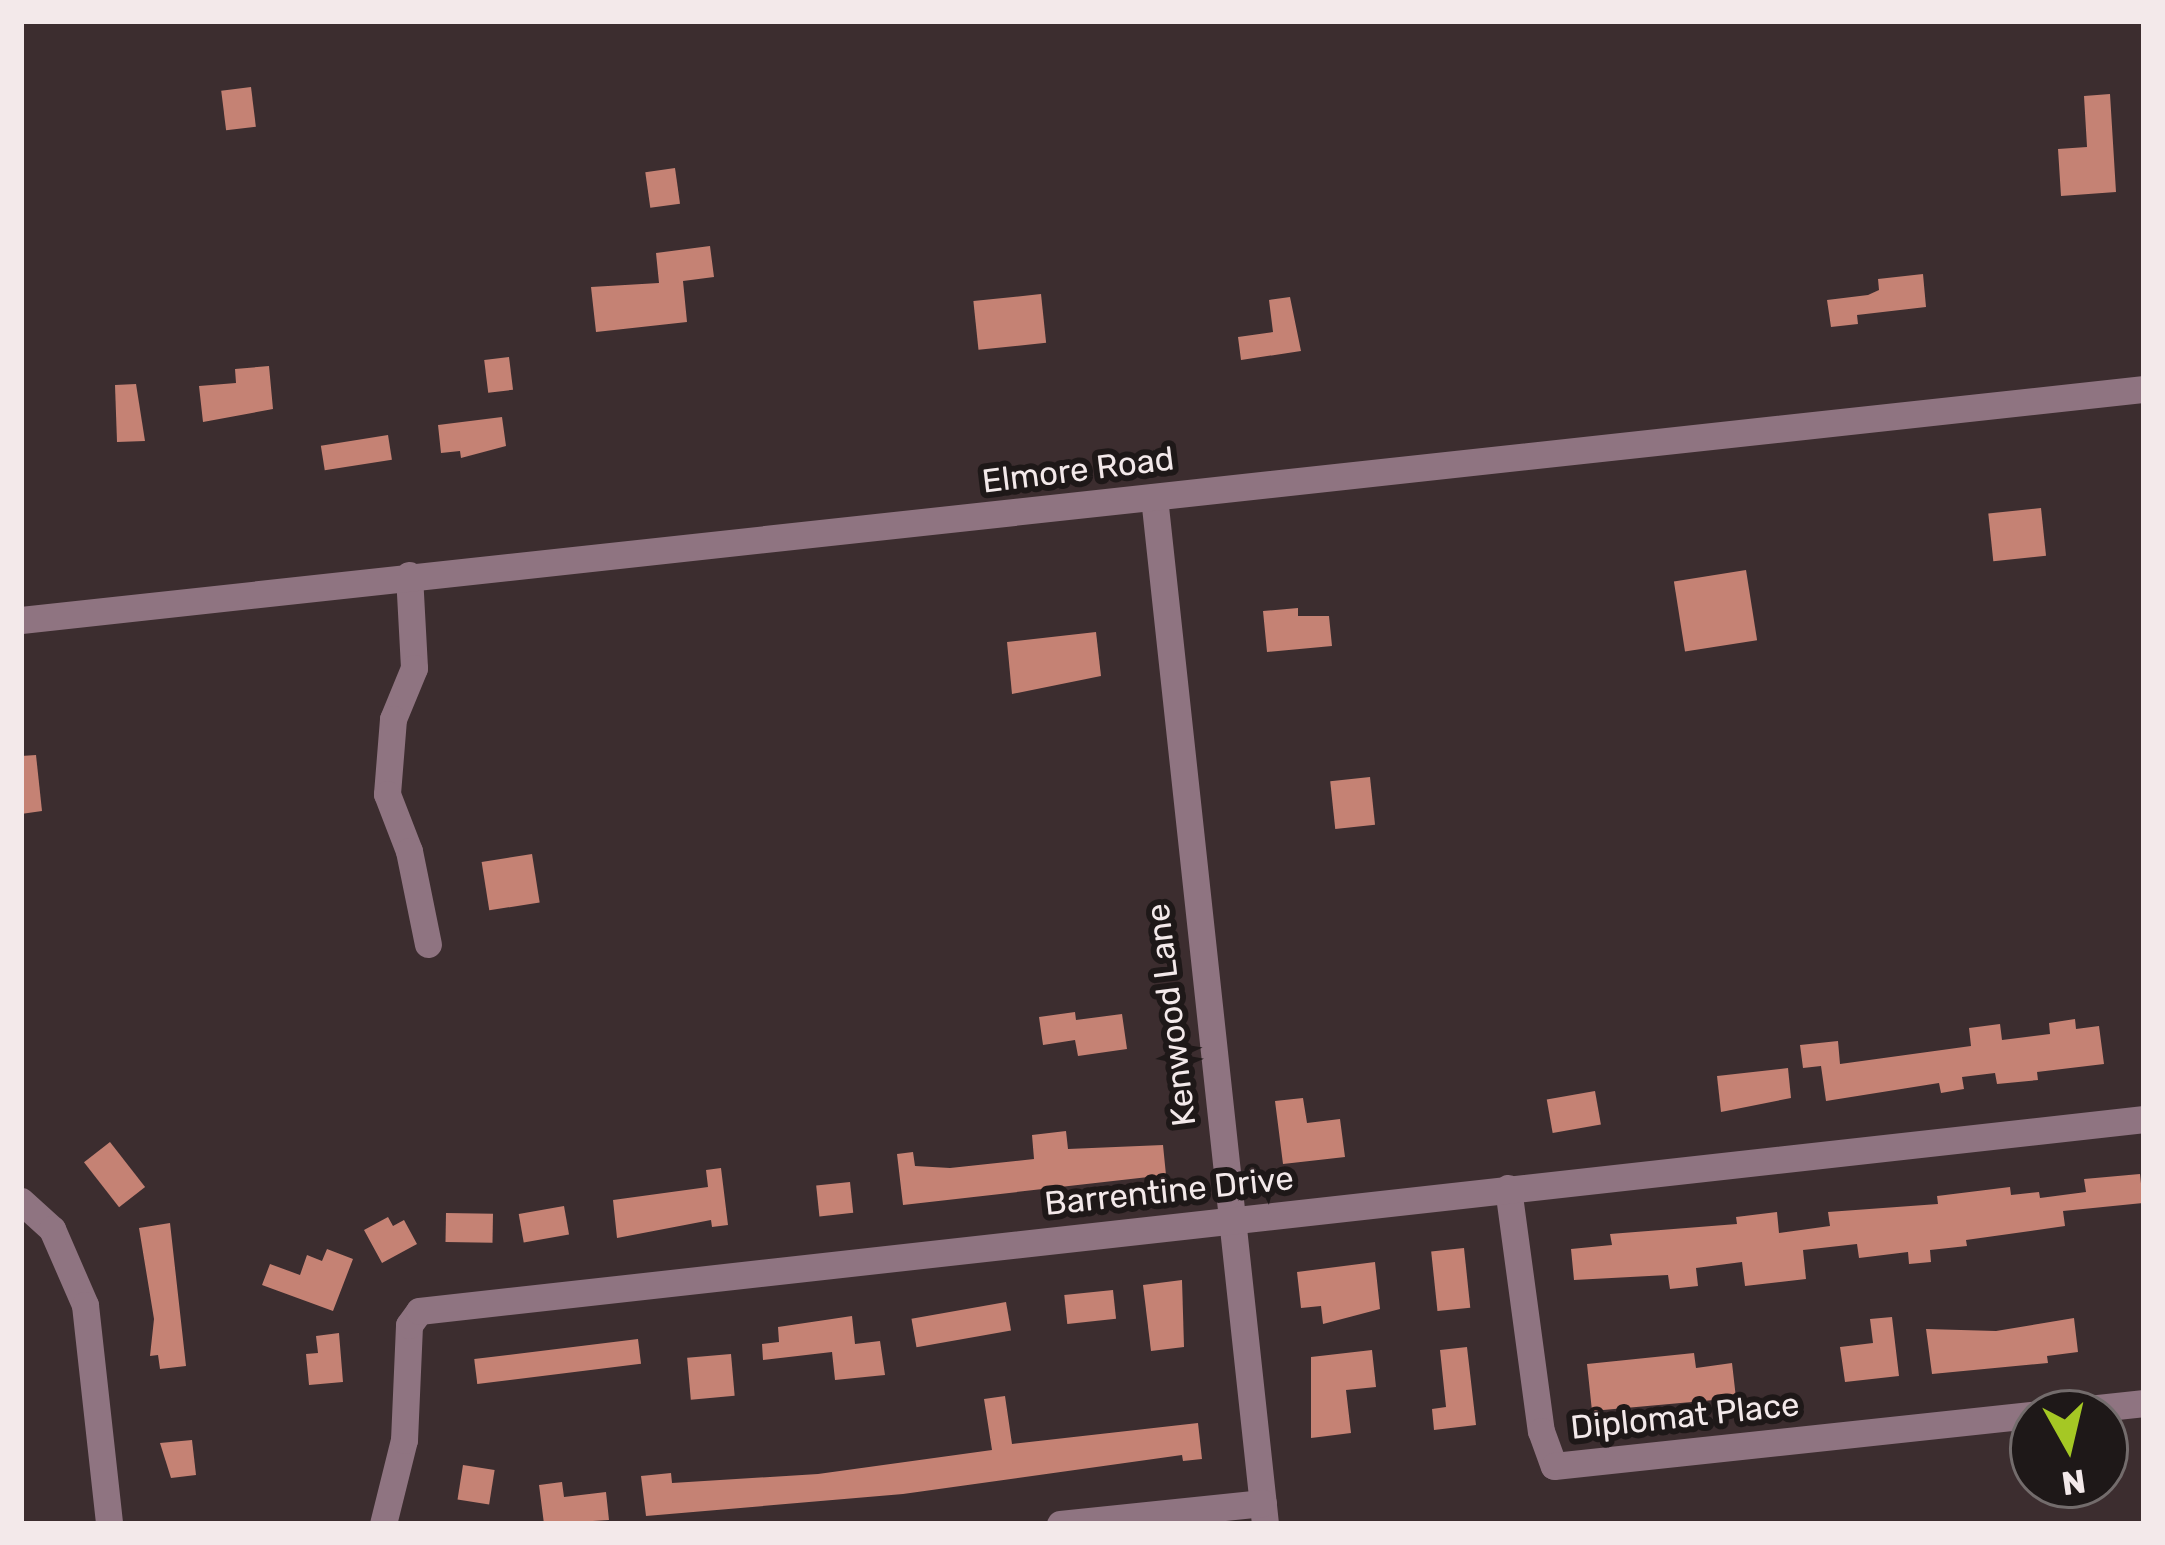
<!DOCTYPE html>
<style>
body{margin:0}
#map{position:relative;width:2165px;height:1545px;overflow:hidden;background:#3c2d2f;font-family:Rubik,sans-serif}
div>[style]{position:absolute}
.building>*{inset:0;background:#c58274;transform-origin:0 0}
.minor>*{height:27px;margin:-13.5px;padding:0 13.5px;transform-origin:13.5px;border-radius:13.5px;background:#8f7481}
span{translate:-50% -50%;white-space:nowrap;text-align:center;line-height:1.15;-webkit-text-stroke:12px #1e1818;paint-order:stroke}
.street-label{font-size:33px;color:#f3e9ea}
.frame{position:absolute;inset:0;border:24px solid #f3e9ea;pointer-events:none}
.north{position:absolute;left:2009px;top:1389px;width:120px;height:120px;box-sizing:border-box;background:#1e1818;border:3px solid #736c6c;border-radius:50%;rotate:172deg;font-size:33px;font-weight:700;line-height:48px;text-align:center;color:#f3e9ea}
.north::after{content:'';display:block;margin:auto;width:42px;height:54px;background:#a5c824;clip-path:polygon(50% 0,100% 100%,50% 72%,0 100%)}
</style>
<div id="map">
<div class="building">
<div style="left:251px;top:87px;width:40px;height:30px;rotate:83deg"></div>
<div style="clip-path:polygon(2110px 94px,2116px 192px,2061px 196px,2058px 149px,2087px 147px,2084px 96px)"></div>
<div style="left:675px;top:168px;width:36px;height:30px;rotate:82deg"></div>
<div style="clip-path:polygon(710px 246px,714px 277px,683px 281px,687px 322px,596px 332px,591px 287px,659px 283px,656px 253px)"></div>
<div style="clip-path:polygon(1923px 274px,1926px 307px,1857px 315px,1858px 324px,1831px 327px,1827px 300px,1868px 295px,1879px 290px,1878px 279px)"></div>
<div style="left:1041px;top:294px;width:49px;height:68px;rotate:84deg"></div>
<div style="clip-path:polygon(1290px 297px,1301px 351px,1241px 360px,1238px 337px,1273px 332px,1269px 300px)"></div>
<div style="left:509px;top:357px;width:33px;height:25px;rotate:83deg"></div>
<div style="clip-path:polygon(269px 366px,273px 409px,203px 422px,199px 386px,236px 383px,235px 369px)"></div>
<div style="clip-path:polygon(136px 384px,145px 441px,117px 442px,115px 385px)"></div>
<div style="clip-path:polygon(502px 417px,506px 446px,461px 458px,460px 451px,441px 453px,438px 425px)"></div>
<div style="left:388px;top:435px;width:25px;height:68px;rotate:81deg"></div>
<div style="left:2041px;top:508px;width:48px;height:53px;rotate:84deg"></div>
<div style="left:1746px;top:570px;width:71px;height:73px;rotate:81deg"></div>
<div style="clip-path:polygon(1298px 608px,1298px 616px,1329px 616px,1332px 646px,1267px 652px,1263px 611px)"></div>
<div style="clip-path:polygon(1096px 632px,1101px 676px,1012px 694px,1007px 642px)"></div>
<div style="clip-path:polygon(36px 755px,42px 811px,21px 814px,21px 756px)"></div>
<div style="left:1370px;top:777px;width:48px;height:40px;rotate:84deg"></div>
<div style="left:532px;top:854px;width:49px;height:51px;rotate:81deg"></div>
<div style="clip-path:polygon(1075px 1012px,1076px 1020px,1122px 1014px,1127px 1049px,1078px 1056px,1075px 1040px,1043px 1045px,1039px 1017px)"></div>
<div style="clip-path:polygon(2075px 1019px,2076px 1029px,2099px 1026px,2104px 1064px,2037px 1072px,2038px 1080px,1997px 1084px,1995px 1073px,1962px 1077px,1964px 1089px,1941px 1093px,1939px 1083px,1826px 1101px,1821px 1066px,1803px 1068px,1800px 1045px,1838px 1041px,1840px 1064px,1971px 1046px,1969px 1028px,2000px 1024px,2002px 1040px,2050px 1034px,2049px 1023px)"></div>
<div style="clip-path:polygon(1788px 1068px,1791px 1098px,1721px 1112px,1717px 1076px)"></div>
<div style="left:1595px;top:1091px;width:34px;height:49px;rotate:80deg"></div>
<div style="clip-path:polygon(1303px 1098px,1307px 1123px,1340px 1119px,1345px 1157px,1283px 1164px,1275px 1101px)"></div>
<div style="clip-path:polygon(1066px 1131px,1068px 1149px,1163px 1145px,1166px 1175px,903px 1205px,897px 1154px,913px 1152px,915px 1166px,950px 1168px,1034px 1159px,1032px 1135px)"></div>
<div style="left:110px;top:1142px;width:57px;height:33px;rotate:52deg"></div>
<div style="clip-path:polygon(721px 1168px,728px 1225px,712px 1227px,711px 1220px,617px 1238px,613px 1200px,708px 1187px,706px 1170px)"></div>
<div style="clip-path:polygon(2140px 1174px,2143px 1203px,2063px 1211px,2065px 1226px,1966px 1240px,1967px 1246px,1930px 1250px,1931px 1262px,1909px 1264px,1908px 1252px,1859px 1258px,1857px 1244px,1803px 1250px,1806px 1279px,1745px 1286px,1742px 1262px,1696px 1268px,1698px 1286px,1670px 1289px,1668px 1275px,1574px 1280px,1571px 1249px,1612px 1245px,1610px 1234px,1737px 1224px,1736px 1217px,1777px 1212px,1779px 1233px,1830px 1226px,1828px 1212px,1938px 1204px,1937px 1196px,2010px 1187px,2011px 1195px,2039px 1192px,2040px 1198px,2086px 1192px,2084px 1179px)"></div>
<div style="left:850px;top:1182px;width:31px;height:34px;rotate:84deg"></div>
<div style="left:564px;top:1206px;width:29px;height:46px;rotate:80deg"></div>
<div style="left:446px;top:1213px;width:47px;height:29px;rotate:1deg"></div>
<div style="clip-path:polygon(388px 1217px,393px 1226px,404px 1220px,417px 1244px,382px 1263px,364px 1230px)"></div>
<div style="clip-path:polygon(170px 1223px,186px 1366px,160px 1369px,158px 1355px,150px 1356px,154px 1319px,139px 1228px)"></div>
<div style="left:1464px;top:1248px;width:60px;height:33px;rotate:84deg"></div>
<div style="clip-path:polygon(327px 1249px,353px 1259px,333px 1311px,262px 1285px,270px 1264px,300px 1275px,307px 1255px,322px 1261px)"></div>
<div style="clip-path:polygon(1375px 1262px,1380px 1309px,1323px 1324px,1321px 1306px,1301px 1308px,1297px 1272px)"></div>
<div style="clip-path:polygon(1182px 1280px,1184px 1347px,1151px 1351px,1143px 1285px)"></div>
<div style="left:1113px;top:1290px;width:29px;height:49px;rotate:84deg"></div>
<div style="left:1006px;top:1302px;width:29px;height:96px;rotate:80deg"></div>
<div style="clip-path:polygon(852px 1316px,855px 1344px,880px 1341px,885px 1375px,835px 1380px,832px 1352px,763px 1360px,762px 1344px,779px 1342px,778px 1327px)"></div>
<div style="clip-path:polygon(1892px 1317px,1899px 1376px,1845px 1382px,1840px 1347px,1873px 1343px,1870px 1319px)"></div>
<div style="clip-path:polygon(2074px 1318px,2078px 1352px,2047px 1356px,2048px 1363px,1932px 1374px,1926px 1329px,1996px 1331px)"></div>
<div style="clip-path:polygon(339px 1333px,343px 1382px,309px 1385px,306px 1354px,318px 1353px,316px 1336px)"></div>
<div style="left:638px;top:1339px;width:25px;height:165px;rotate:83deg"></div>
<div style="clip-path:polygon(1467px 1347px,1476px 1425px,1434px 1430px,1432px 1409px,1446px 1407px,1440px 1350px)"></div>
<div style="clip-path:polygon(1372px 1350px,1376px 1387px,1346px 1390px,1351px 1433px,1311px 1438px,1311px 1357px)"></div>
<div style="clip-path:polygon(1694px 1353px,1696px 1368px,1732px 1363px,1736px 1398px,1592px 1411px,1587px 1364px)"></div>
<div style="left:731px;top:1354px;width:42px;height:44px;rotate:85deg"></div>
<div style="clip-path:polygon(1005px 1396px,1012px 1444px,1198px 1423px,1202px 1459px,1183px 1461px,1182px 1455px,903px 1494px,646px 1516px,641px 1476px,671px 1473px,672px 1483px,818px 1474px,992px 1450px,984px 1399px)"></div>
<div style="clip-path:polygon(192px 1440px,196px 1475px,171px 1478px,160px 1443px)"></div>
<div style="left:463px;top:1465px;width:32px;height:35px;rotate:9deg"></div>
<div style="clip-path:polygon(562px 1482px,564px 1497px,606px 1492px,609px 1520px,544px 1524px,539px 1485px)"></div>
</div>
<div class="minor">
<div style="left:1154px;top:497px;width:1033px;rotate:83.83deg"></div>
<div style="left:409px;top:575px;width:93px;rotate:86.9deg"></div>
<div style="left:414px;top:668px;width:55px;rotate:112.4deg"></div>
<div style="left:393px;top:719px;width:75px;rotate:94.6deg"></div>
<div style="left:387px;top:794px;width:61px;rotate:68.9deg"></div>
<div style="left:409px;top:851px;width:95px;rotate:78.5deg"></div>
<div style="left:21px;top:620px;width:2136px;rotate:-6.21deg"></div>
<div style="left:1508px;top:1188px;width:245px;rotate:82.3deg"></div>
<div style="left:1541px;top:1431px;width:37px;rotate:70deg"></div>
<div style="left:1554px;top:1466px;width:482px;rotate:-6.1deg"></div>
<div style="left:21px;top:1201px;width:42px;rotate:42.1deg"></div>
<div style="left:52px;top:1229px;width:83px;rotate:66.5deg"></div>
<div style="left:85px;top:1305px;width:220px;rotate:83.7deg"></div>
<div style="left:2051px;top:1413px;width:94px;rotate:-6.1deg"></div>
<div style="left:383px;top:1524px;width:87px;rotate:-76deg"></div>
<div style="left:404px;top:1440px;width:115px;rotate:-87.5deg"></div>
<div style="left:409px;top:1325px;width:17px;rotate:-54deg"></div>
<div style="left:419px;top:1311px;width:1736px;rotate:-6.35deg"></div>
<div style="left:1060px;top:1524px;width:204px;rotate:-5.9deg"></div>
</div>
<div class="street-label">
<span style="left:1078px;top:470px;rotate:-7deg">Elmore Road</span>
<span style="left:1171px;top:1015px;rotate:-97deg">Kenwood Lane</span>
<span style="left:1169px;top:1191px;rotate:-6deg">Barrentine Drive</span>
<span style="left:1685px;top:1416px;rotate:-6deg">Diplomat Place</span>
</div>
<div class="frame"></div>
<div class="north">N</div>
</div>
